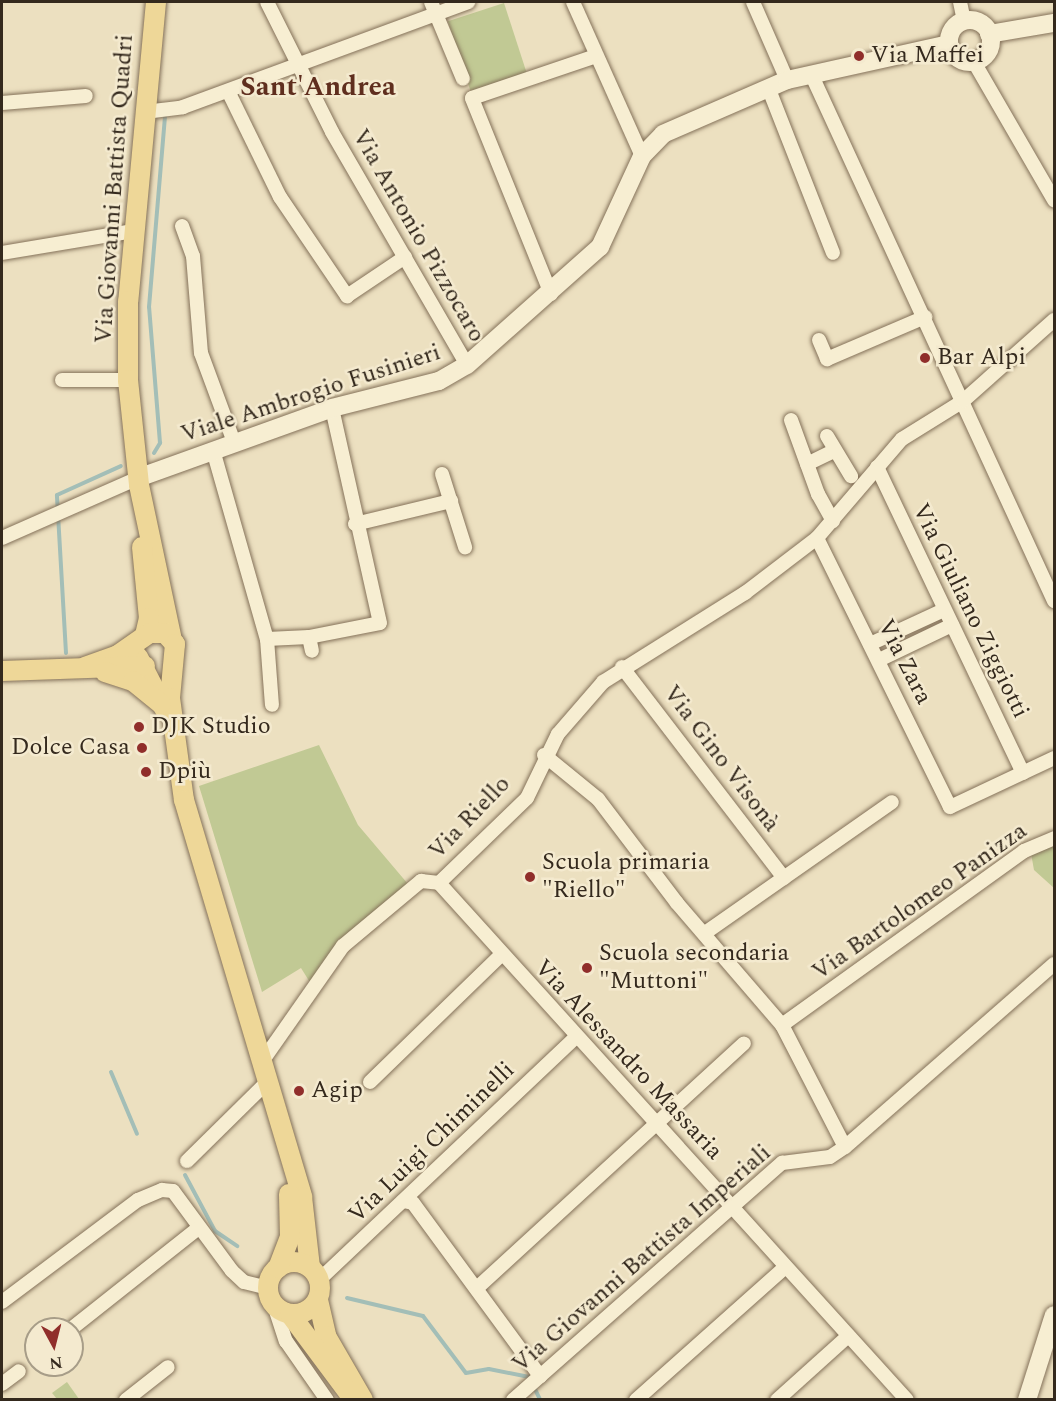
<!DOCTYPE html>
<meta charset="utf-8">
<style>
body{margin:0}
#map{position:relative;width:1056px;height:1401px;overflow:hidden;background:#ece0c0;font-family:Spectral,serif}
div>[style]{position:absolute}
.green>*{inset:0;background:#c1c994;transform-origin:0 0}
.stream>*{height:4px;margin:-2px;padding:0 2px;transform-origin:2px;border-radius:2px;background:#a3beb7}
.roads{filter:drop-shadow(0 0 2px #847159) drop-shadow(0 0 2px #847159)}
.street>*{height:14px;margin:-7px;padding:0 7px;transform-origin:7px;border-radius:7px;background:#f7eed2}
.secondary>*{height:18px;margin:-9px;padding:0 9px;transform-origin:9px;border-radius:9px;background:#f7eed2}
.secondary>.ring{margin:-9px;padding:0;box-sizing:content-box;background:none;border:18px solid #f7eed2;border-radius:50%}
.primary>*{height:20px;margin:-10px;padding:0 10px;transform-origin:10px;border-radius:10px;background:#eed798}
.primary>.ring{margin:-10px;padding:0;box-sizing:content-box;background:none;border:20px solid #eed798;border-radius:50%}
.dots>*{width:16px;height:16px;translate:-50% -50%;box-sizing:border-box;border:3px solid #f4eacf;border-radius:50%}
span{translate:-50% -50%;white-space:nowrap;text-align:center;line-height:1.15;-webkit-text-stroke:5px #f4eacf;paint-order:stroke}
.poi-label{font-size:24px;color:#34291d}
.left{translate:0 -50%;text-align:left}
.right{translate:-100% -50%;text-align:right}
.street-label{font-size:24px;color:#34291d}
.quarter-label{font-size:27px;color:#5f2e1e;font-weight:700}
.frame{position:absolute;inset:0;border:3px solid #34291d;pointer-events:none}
.north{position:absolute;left:24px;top:1317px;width:60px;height:60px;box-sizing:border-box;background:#f4eacf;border:2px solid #a79d88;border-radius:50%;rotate:173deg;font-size:16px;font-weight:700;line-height:24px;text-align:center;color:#34291d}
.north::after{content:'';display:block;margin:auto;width:21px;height:27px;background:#902e2b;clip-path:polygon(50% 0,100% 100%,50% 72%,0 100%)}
</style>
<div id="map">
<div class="green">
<div style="left:504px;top:3px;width:73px;height:59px;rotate:72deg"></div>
<div style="clip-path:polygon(319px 745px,358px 825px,408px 884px,311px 984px,301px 968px,262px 992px,199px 786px)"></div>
<div style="clip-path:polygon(1054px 838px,1054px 888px,1034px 870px,1030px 848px)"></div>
<div style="clip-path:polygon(67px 1382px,79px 1399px,57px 1399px,52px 1393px)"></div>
</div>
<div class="stream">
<div style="left:154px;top:453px;width:12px;rotate:-59deg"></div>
<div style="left:160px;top:443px;width:136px;rotate:-94.6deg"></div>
<div style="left:149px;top:307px;width:191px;rotate:-85.2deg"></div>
<div style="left:66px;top:653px;width:158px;rotate:-93.3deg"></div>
<div style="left:57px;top:495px;width:70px;rotate:-24.4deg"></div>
<div style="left:111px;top:1072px;width:67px;rotate:67.2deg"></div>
<div style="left:185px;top:1175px;width:64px;rotate:61.8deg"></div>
<div style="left:215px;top:1231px;width:27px;rotate:34deg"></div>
<div style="left:347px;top:1298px;width:78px;rotate:13.3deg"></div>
<div style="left:423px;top:1316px;width:71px;rotate:53deg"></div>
<div style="left:466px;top:1373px;width:23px;rotate:-10deg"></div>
<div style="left:489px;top:1369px;width:41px;rotate:11.3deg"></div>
<div style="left:529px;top:1377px;width:25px;rotate:64deg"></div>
</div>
<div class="roads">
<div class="street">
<div style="left:267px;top:2px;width:145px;rotate:63.4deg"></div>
<div style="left:332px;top:132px;width:269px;rotate:59.9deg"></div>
<div style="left:431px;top:2px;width:83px;rotate:67.4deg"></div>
<div style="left:573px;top:2px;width:169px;rotate:65.9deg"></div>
<div style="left:753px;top:2px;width:85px;rotate:66.4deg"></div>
<div style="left:960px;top:2px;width:19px;rotate:78deg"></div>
<div style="left:974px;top:62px;width:160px;rotate:59.9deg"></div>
<div style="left:813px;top:78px;width:576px;rotate:65.26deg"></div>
<div style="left:768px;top:87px;width:178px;rotate:68.6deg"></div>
<div style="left:228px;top:91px;width:118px;rotate:63.9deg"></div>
<div style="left:280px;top:197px;width:120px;rotate:55.9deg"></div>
<div style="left:347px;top:296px;width:70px;rotate:-33.9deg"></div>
<div style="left:2px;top:103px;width:84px;rotate:-4.8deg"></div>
<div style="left:145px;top:112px;width:38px;rotate:-7deg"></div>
<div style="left:183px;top:107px;width:304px;rotate:-20.2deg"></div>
<div style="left:182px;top:226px;width:32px;rotate:70deg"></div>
<div style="left:193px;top:256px;width:97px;rotate:85.3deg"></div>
<div style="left:201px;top:353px;width:95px;rotate:69.7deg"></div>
<div style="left:2px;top:253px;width:134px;rotate:-9.5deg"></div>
<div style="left:551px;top:294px;width:211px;rotate:-112deg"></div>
<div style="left:472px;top:98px;width:131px;rotate:-18.7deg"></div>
<div style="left:819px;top:340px;width:21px;rotate:67deg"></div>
<div style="left:827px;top:359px;width:107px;rotate:-23.2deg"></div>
<div style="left:62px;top:380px;width:66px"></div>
<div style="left:791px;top:420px;width:79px;rotate:70deg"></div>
<div style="left:818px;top:494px;width:31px;rotate:61deg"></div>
<div style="left:827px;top:436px;width:47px;rotate:59deg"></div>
<div style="left:213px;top:450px;width:197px;rotate:74.1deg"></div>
<div style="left:267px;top:639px;width:42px;rotate:-2.7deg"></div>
<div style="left:309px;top:637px;width:14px;rotate:78deg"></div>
<div style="left:807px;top:464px;width:30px;rotate:-26deg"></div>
<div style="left:877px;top:467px;width:339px;rotate:64.5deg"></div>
<div style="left:442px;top:474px;width:77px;rotate:72.5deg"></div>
<div style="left:355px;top:524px;width:99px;rotate:-13.5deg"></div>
<div style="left:2px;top:538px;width:149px;rotate:-23.8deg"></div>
<div style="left:817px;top:538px;width:300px;rotate:63.7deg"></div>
<div style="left:950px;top:807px;width:115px;rotate:-25.2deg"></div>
<div style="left:309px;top:637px;width:72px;rotate:-11.2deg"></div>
<div style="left:380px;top:623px;width:220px;rotate:-102.6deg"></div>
<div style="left:267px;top:639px;width:66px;rotate:85.7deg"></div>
<div style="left:870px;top:644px;width:81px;rotate:-24.7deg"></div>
<div style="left:879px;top:660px;width:81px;rotate:-25.6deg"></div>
<div style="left:622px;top:667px;width:266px;rotate:52.5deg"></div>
<div style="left:544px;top:755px;width:70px;rotate:39.2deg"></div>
<div style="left:598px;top:799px;width:131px;rotate:52.8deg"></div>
<div style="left:677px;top:903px;width:161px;rotate:49.3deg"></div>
<div style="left:782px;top:1025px;width:137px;rotate:62.7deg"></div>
<div style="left:439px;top:883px;width:697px;rotate:47.85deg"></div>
<div style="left:705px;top:933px;width:228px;rotate:-35deg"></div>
<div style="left:782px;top:1025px;width:298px;rotate:-35.7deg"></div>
<div style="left:1024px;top:851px;width:33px;rotate:-23deg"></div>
<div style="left:261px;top:1063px;width:143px;rotate:-55deg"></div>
<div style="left:343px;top:946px;width:102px;rotate:-39.8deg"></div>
<div style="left:421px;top:881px;width:18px;rotate:6deg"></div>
<div style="left:439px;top:883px;width:122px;rotate:-44deg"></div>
<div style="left:527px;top:798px;width:71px;rotate:-64.2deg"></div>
<div style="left:558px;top:734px;width:69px;rotate:-49.1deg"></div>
<div style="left:603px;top:682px;width:168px;rotate:-32.1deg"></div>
<div style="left:745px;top:593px;width:91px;rotate:-37.4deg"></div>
<div style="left:817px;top:538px;width:130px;rotate:-49.4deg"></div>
<div style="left:902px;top:439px;width:72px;rotate:-31.9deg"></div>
<div style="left:963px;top:401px;width:122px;rotate:-41.7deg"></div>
<div style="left:370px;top:1082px;width:182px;rotate:-44.1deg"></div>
<div style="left:187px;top:1161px;width:111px;rotate:-44.6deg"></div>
<div style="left:403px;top:1201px;width:10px;rotate:11deg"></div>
<div style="left:413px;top:1203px;width:215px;rotate:53.7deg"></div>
<div style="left:319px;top:1280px;width:354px;rotate:-43.4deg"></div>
<div style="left:477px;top:1288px;width:362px;rotate:-42.5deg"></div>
<div style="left:2px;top:1302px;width:170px;rotate:-36.9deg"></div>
<div style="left:138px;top:1200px;width:26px;rotate:-23deg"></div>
<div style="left:162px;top:1190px;width:11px;rotate:5deg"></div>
<div style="left:173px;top:1191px;width:99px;rotate:53.6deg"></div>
<div style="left:232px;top:1271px;width:16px;rotate:43deg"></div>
<div style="left:244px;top:1282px;width:25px;rotate:14deg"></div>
<div style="left:274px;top:1305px;width:38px;rotate:72deg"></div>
<div style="left:286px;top:1341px;width:72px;rotate:55.2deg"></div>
<div style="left:71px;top:1329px;width:161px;rotate:-38.4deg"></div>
<div style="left:2px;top:1384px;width:21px;rotate:-37deg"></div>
<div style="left:126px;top:1400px;width:53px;rotate:-38.2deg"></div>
<div style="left:513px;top:1400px;width:359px;rotate:-41.4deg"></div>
<div style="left:782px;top:1163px;width:48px;rotate:-7.1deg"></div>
<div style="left:830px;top:1157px;width:18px;rotate:-34deg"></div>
<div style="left:845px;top:1147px;width:278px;rotate:-41.2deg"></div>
<div style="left:636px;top:1400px;width:197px;rotate:-41.7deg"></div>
<div style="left:777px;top:1400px;width:96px;rotate:-42deg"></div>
</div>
<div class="secondary">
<div class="ring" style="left:949px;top:20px;width:24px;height:24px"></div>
<div style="left:989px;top:34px;width:66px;rotate:-9.6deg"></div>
<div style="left:138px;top:478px;width:206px;rotate:-19.8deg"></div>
<div style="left:332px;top:408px;width:110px;rotate:-14.2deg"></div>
<div style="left:439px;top:381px;width:32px;rotate:-30deg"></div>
<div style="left:467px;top:365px;width:178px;rotate:-41.6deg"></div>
<div style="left:600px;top:247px;width:100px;rotate:-65.2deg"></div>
<div style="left:642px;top:156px;width:30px;rotate:-46deg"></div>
<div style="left:663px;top:134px;width:135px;rotate:-23.5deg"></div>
<div style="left:787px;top:80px;width:166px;rotate:-12.5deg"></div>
<div style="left:1027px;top:1400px;width:89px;rotate:-72.4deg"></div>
</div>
<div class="primary">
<div style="left:156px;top:2px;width:300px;rotate:95.3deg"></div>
<div style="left:128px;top:301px;width:79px;rotate:90deg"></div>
<div style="left:128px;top:380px;width:106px;rotate:84deg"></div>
<div style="left:139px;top:485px;width:158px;rotate:78deg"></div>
<div style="left:142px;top:547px;width:71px;rotate:84.4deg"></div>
<div style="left:149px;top:618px;width:17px;rotate:103deg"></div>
<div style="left:138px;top:657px;width:59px;rotate:63deg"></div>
<div style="left:85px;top:667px;width:35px;rotate:-20deg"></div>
<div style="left:118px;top:655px;width:38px;rotate:-35deg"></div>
<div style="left:149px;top:633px;width:16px"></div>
<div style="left:165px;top:633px;width:15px;rotate:48deg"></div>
<div style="left:175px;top:644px;width:54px;rotate:95.3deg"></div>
<div style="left:170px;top:698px;width:103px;rotate:82.2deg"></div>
<div style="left:184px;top:800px;width:414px;rotate:73.4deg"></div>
<div style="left:302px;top:1197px;width:70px;rotate:83.5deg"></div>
<div style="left:2px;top:671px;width:143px;rotate:-2deg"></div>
<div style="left:105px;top:672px;width:29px;rotate:18deg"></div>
<div style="left:133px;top:681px;width:36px;rotate:39deg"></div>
<div class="ring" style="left:268px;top:1262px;width:32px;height:32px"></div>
<div style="left:278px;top:1268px;width:34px;rotate:-69deg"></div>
<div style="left:290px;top:1236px;width:42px;rotate:-91.4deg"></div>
<div style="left:318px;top:1300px;width:37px;rotate:77deg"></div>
<div style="left:326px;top:1336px;width:74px;rotate:60deg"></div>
<div style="left:290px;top:1314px;width:102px;rotate:53.4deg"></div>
</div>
</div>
<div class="dots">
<div style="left:859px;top:56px;background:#902e2b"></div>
<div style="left:925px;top:358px;background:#902e2b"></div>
<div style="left:139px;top:727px;background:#902e2b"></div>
<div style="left:142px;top:748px;background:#902e2b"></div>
<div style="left:146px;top:772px;background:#902e2b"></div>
<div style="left:530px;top:877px;background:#902e2b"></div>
<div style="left:587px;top:968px;background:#902e2b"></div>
<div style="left:299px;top:1091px;background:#902e2b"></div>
</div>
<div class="poi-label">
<span class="left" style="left:871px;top:56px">Via Maffei</span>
<span class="left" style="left:937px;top:358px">Bar Alpi</span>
<span class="left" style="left:151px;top:727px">DJK Studio</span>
<span class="right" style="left:130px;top:748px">Dolce Casa</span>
<span class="left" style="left:158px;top:772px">Dpiù</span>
<span class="left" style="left:542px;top:877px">Scuola primaria<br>"Riello"</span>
<span class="left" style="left:599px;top:968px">Scuola secondaria<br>"Muttoni"</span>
<span class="left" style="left:311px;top:1091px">Agip</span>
</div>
<div class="street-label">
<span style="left:115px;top:189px;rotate:-86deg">Via Giovanni Battista Quadri</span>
<span style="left:418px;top:236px;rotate:60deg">Via Antonio Pizzocaro</span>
<span style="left:311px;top:394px;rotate:-18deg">Viale Ambrogio Fusinieri</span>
<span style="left:970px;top:611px;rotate:64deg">Via Giuliano Ziggiotti</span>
<span style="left:904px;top:662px;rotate:63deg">Via Zara</span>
<span style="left:721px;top:759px;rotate:53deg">Via Gino Visonà</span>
<span style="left:470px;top:818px;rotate:-46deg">Via Riello</span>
<span style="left:920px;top:902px;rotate:-35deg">Via Bartolomeo Panizza</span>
<span style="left:628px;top:1060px;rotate:47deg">Via Alessandro Massaria</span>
<span style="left:432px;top:1143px;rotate:-44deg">Via Luigi Chiminelli</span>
<span style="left:642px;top:1259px;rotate:-41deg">Via Giovanni Battista Imperiali</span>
</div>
<div class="quarter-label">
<span style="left:318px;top:88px">Sant'Andrea</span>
</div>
<div class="frame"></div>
<div class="north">N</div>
</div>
